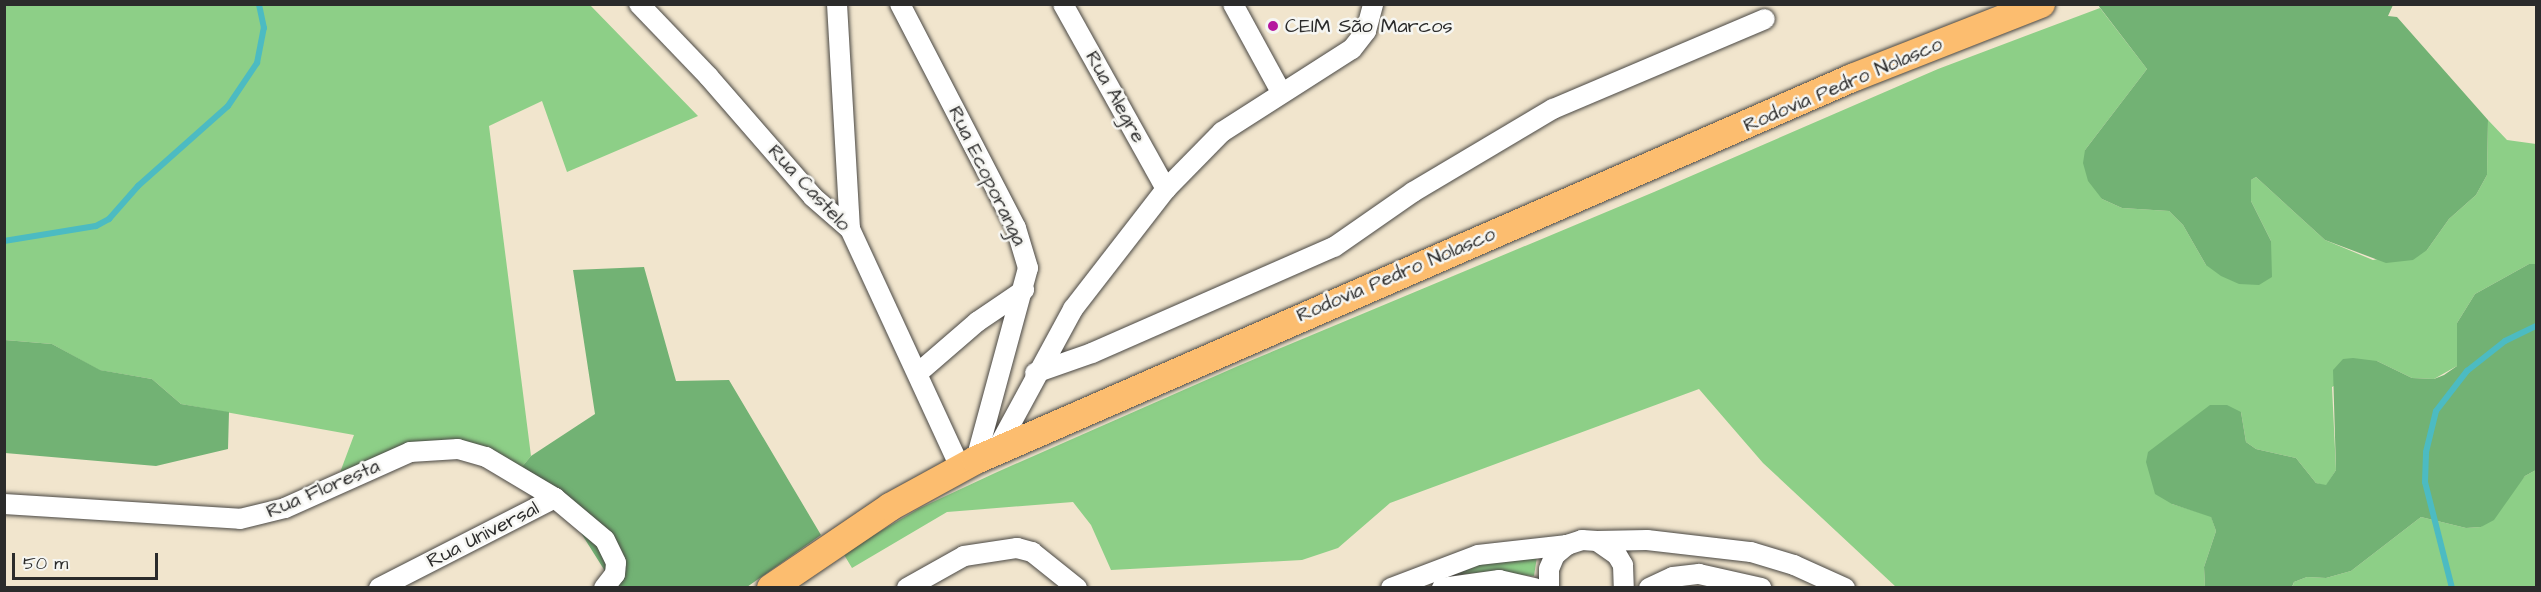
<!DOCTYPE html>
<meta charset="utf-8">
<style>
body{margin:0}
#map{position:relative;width:2541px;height:592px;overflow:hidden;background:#f1e5cd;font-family:"Architects Daughter",sans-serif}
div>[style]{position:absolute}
.green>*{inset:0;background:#8dcf87}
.forest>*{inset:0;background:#72b274}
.stream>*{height:6px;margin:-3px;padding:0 3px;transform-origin:3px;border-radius:3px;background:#4cbbc2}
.roads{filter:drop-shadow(0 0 2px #494743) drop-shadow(0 0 2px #494743)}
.minor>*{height:20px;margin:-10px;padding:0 10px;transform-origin:10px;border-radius:10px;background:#fff}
.highway>*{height:28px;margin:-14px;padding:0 14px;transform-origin:14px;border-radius:14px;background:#fcbd6f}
.dots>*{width:16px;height:16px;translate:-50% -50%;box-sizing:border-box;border:3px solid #f6f6f2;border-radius:50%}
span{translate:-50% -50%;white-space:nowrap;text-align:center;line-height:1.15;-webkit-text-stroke:5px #f6f6f2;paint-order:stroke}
.poi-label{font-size:20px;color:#2b2b2b}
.left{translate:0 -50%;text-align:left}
.street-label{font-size:20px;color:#2b2b2b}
.frame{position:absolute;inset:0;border:6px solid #2b2b2b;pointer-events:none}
.scale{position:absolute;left:12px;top:553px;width:146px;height:27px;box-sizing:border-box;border:3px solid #2b2b2b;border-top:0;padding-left:8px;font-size:18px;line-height:21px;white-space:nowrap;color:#2b2b2b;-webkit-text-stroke:4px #f6f6f2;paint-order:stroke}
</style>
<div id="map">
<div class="green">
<div style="clip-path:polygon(4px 5px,590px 5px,698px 116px,567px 172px,542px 101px,489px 126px,531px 456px,516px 474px,412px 443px,332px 494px,354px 435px,181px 404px,152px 379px,99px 370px,52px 344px,5px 340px)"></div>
<div style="clip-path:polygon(2100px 8px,2147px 69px,2085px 150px,2102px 199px,2122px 208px,2169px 211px,2183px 225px,2206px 265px,2271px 241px,2251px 201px,2251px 180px,2256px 177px,2325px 240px,2373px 260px,2427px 250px,2449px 219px,2476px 195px,2487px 175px,2488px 120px,2507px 140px,2536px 144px,2536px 264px,2529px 264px,2475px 294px,2457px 323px,2457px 366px,2434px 379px,2412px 378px,2377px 361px,2332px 387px,2336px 470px,2326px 486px,2316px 483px,2296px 458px,2256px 449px,2246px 442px,2241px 412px,2172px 504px,2211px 516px,2216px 531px,2204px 567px,2205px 587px,1896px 587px,1763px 463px,1699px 389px,1390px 503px,1338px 548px,1302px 560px,1111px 570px,1091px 525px,1073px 502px,947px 512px,852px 568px,843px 553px,920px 508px,995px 473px,1238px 366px,1654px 192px,1938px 69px)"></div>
<div style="clip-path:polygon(2536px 470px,2536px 587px,2292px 588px,2294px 582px,2307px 577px,2326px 578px,2351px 571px,2421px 517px,2466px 528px,2481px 527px,2525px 476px)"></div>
<div style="clip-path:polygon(1538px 550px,1534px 576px,1484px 572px,1420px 579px)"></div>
</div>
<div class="forest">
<div style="clip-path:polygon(2098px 5px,2393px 5px,2388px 16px,2397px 17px,2488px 120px,2487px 175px,2476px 195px,2449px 219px,2427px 250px,2413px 260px,2386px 263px,2325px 240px,2256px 177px,2251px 180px,2251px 201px,2271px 241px,2272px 277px,2259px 285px,2239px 284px,2221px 276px,2206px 265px,2183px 225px,2169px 211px,2122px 208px,2102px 199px,2088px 181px,2083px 163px,2085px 150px,2147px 69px)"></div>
<div style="clip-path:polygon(2529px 264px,2536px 264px,2536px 470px,2525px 476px,2494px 520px,2481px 527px,2466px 528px,2421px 517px,2351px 571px,2326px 578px,2307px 577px,2294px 582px,2292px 587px,2205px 587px,2204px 567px,2216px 531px,2211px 517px,2172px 504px,2155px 494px,2146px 462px,2148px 452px,2210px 405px,2227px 405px,2241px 412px,2246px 442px,2256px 449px,2296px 458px,2316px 483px,2326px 485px,2336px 470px,2333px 370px,2343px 359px,2353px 358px,2377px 361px,2412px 378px,2434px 379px,2444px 375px,2457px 366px,2457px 323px,2475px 294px)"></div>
<div style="clip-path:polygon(644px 267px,676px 381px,729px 380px,821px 535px,747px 587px,615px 587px,581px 533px,551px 497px,516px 474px,531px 456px,595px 414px,573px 270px)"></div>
<div style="clip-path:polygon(5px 340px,52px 344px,100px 370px,152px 379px,181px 404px,229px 412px,228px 449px,156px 466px,5px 453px)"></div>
</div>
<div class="stream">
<div style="left:4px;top:241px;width:93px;rotate:-9.3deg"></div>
<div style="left:96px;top:226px;width:15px;rotate:-28deg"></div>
<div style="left:109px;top:219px;width:44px;rotate:-48.7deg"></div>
<div style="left:138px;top:186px;width:120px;rotate:-41.6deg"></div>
<div style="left:228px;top:106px;width:52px;rotate:-56deg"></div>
<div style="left:257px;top:63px;width:36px;rotate:-79deg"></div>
<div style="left:264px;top:28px;width:25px;rotate:-102deg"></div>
<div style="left:2452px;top:588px;width:109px;rotate:-104.3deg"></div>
<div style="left:2425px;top:482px;width:30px;rotate:-88deg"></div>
<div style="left:2426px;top:452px;width:42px;rotate:-76.3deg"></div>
<div style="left:2436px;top:411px;width:51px;rotate:-52.2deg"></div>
<div style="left:2467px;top:371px;width:48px;rotate:-38.3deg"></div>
<div style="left:2505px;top:341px;width:34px;rotate:-26deg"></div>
</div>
<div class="roads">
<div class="minor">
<div style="left:639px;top:4px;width:100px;rotate:46.2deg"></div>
<div style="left:708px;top:76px;width:160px;rotate:49deg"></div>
<div style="left:813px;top:197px;width:49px;rotate:40.9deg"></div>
<div style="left:850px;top:229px;width:264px;rotate:65.2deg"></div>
<div style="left:837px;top:4px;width:225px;rotate:86.7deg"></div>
<div style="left:900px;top:4px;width:252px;rotate:62.6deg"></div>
<div style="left:1016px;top:228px;width:42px;rotate:73.3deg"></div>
<div style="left:1028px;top:268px;width:199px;rotate:105.2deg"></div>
<div style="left:1063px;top:4px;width:212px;rotate:60.9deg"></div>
<div style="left:1233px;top:4px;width:100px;rotate:61.4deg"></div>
<div style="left:918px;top:373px;width:78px;rotate:-40.8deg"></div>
<div style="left:977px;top:322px;width:57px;rotate:-34.2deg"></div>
<div style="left:1035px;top:373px;width:60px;rotate:-19.3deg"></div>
<div style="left:1092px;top:353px;width:264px;rotate:-23.7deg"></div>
<div style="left:1334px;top:247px;width:96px;rotate:-34.8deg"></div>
<div style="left:1413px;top:192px;width:163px;rotate:-30.7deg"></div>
<div style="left:1553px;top:109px;width:230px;rotate:-23deg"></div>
<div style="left:996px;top:451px;width:162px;rotate:-61.5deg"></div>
<div style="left:1073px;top:309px;width:152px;rotate:-52.2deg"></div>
<div style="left:1166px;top:189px;width:80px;rotate:-45.5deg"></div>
<div style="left:1222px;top:132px;width:154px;rotate:-32.6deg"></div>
<div style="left:1352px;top:49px;width:23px;rotate:-52deg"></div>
<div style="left:1366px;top:31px;width:28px;rotate:-75deg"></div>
<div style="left:4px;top:504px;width:236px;rotate:3.6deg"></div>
<div style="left:240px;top:519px;width:46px;rotate:-13.7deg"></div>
<div style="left:285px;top:508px;width:137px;rotate:-24.1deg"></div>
<div style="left:410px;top:452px;width:48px;rotate:-3.6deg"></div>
<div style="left:458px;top:449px;width:29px;rotate:16deg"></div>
<div style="left:486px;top:457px;width:80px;rotate:30.7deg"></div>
<div style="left:555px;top:498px;width:65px;rotate:40deg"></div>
<div style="left:605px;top:540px;width:25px;rotate:64deg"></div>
<div style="left:616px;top:563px;width:11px;rotate:95deg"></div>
<div style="left:615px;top:574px;width:18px;rotate:128deg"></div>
<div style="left:1597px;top:541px;width:50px;rotate:-1.1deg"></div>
<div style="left:1647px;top:540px;width:105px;rotate:6.6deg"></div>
<div style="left:1751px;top:552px;width:45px;rotate:16.8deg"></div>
<div style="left:1794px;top:565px;width:56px;rotate:24.3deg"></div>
<div style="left:379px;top:588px;width:198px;rotate:-27.1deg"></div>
<div style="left:907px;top:588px;width:65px;rotate:-29.3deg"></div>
<div style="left:964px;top:556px;width:54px;rotate:-8.6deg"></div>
<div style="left:1017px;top:548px;width:16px;rotate:15deg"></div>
<div style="left:1032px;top:552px;width:58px;rotate:38.7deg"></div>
<div style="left:1391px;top:588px;width:93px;rotate:-20.8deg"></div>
<div style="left:1478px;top:555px;width:90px;rotate:-6.4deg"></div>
<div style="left:1442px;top:588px;width:58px;rotate:-8deg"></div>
<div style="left:1499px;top:580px;width:37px;rotate:13deg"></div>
<div style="left:1549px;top:588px;width:19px;rotate:-90deg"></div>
<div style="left:1549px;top:569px;width:15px;rotate:-67deg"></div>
<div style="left:1555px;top:555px;width:16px;rotate:-40deg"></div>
<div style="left:1567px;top:545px;width:16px;rotate:-18deg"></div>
<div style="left:1582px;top:540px;width:15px;rotate:4deg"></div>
<div style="left:1597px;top:541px;width:24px;rotate:35deg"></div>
<div style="left:1617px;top:555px;width:12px;rotate:59deg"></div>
<div style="left:1623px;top:565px;width:23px;rotate:88deg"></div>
<div style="left:1649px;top:588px;width:26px;rotate:-25deg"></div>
<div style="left:1673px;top:577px;width:26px;rotate:-7deg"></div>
<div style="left:1699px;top:574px;width:64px;rotate:12.7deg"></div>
</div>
<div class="highway">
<div style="left:771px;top:588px;width:144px;rotate:-34.2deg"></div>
<div style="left:890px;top:507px;width:98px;rotate:-28.7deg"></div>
<div style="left:976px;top:460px;width:956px;rotate:-23.56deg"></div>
<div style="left:1852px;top:78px;width:203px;rotate:-21.4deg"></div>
</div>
</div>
<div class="dots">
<div style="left:1273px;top:26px;background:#b5179e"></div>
</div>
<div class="poi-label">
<span class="left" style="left:1285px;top:26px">CEIM São Marcos</span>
</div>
<div class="street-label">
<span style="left:1843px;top:85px;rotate:-23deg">Rodovia Pedro Nolasco</span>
<span style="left:1115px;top:97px;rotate:61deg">Rua Alegre</span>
<span style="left:987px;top:176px;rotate:64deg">Rua Ecoporanga</span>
<span style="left:809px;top:188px;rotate:47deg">Rua Castelo</span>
<span style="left:1396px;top:275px;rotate:-23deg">Rodovia Pedro Nolasco</span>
<span style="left:323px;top:489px;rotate:-23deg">Rua Floresta</span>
<span style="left:483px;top:535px;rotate:-27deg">Rua Universal</span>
</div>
<div class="frame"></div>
<div class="scale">50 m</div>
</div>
